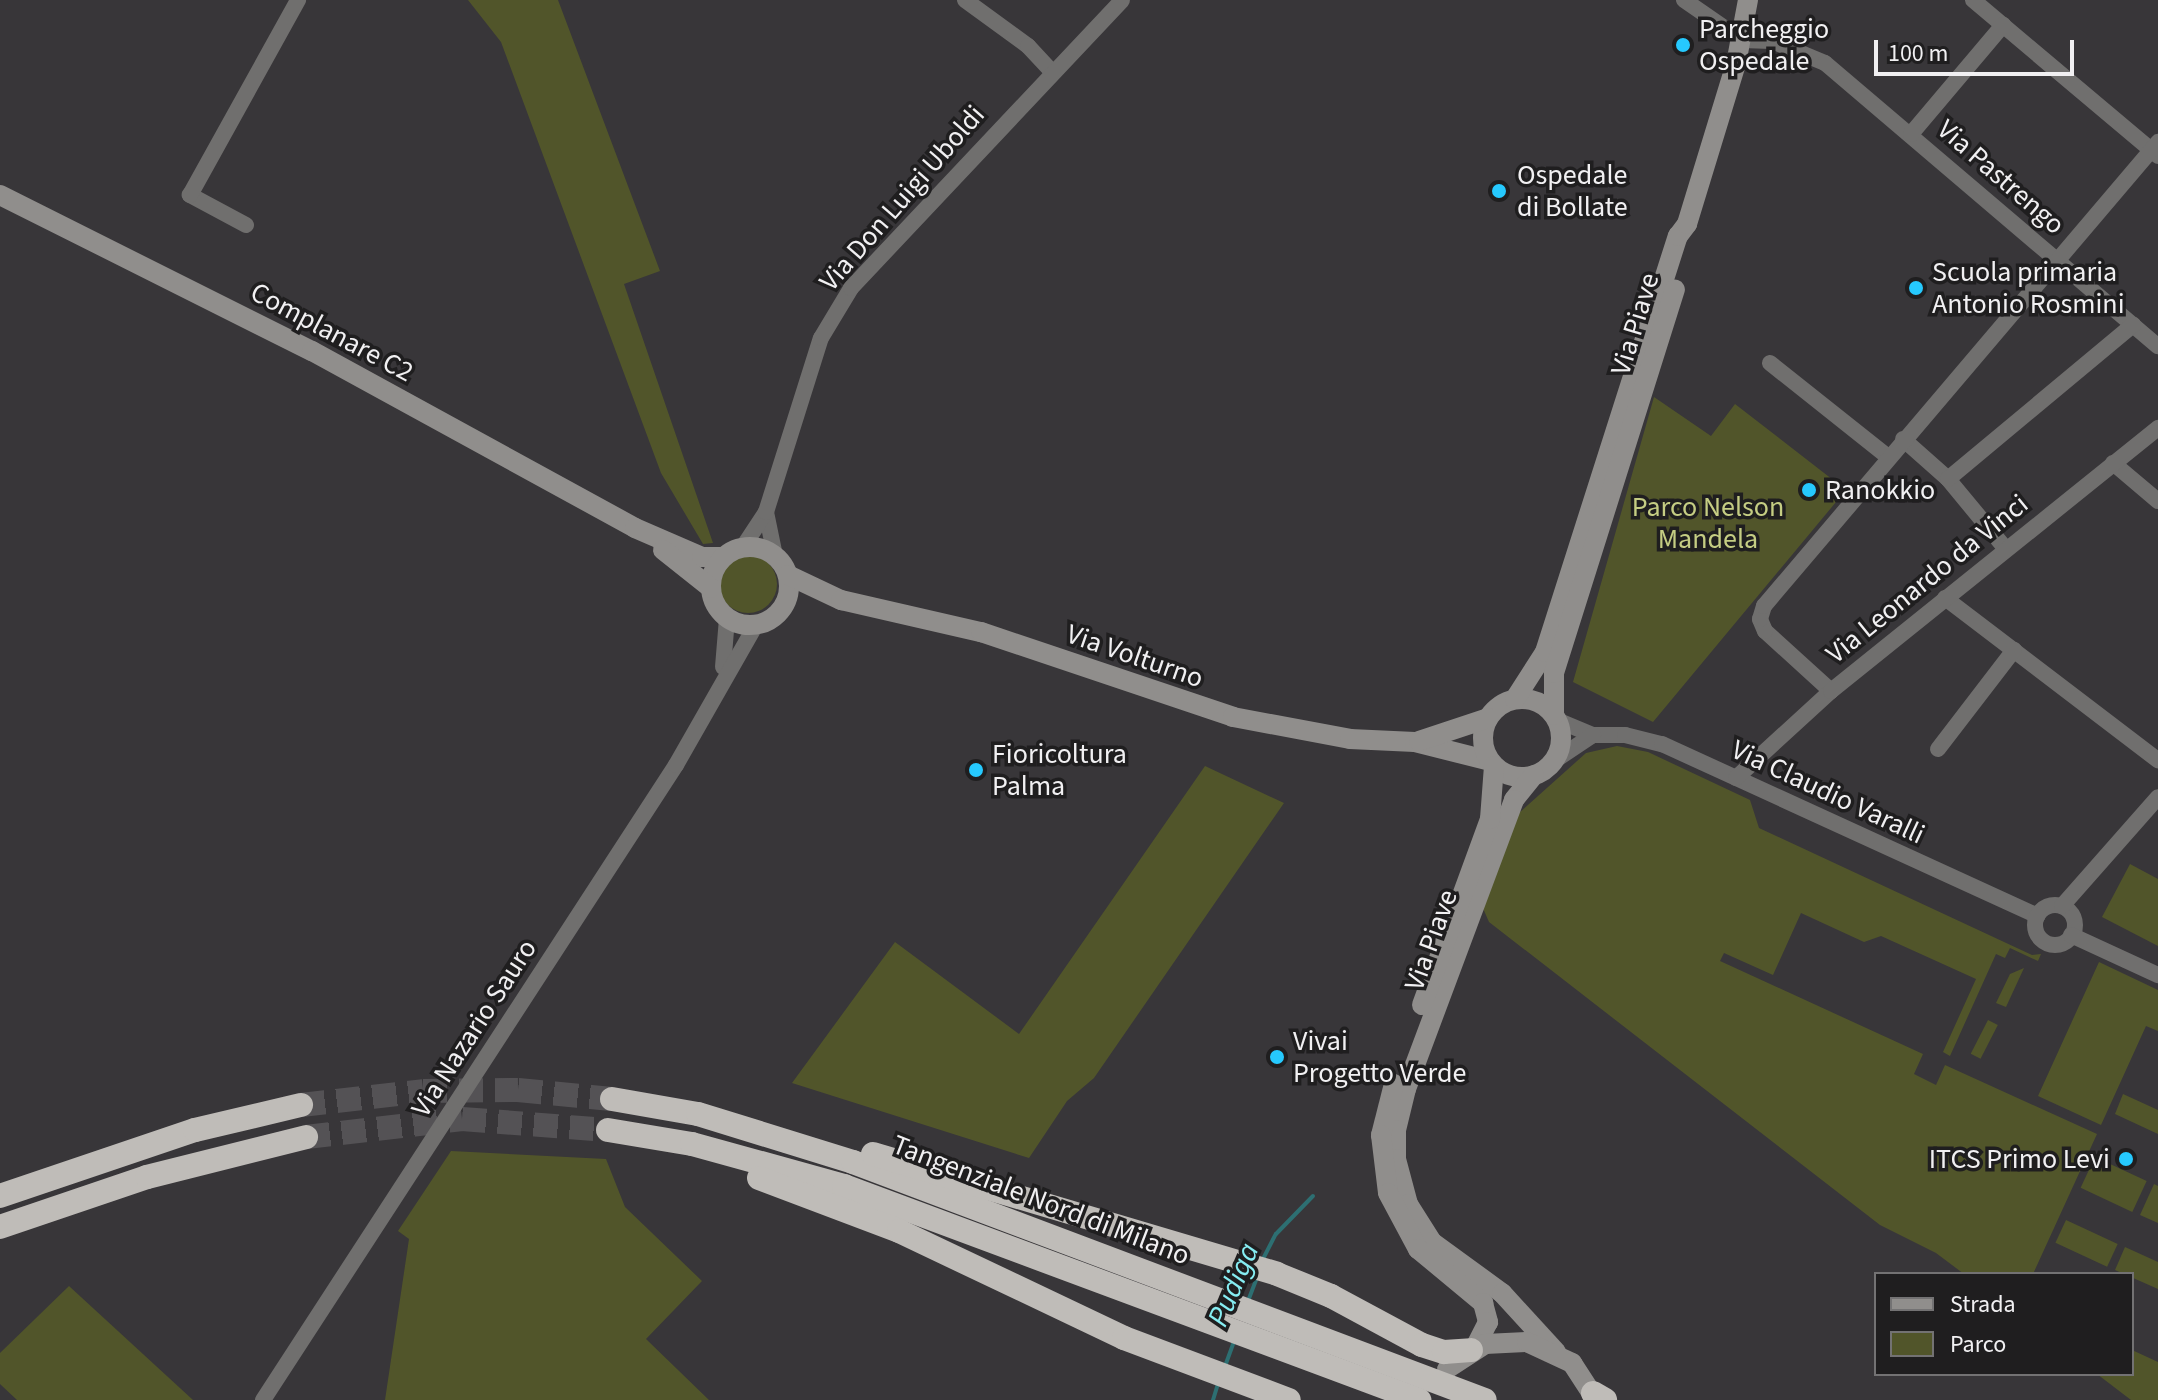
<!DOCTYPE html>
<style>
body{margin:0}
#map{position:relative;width:2158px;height:1400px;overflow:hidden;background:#383639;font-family:"Source Sans 3",sans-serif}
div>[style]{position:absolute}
.green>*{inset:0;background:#51552a;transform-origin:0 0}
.round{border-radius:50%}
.stream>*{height:4px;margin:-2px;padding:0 2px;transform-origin:2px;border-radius:2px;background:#2d6f72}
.highway-tunnel>*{height:24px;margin-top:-12px;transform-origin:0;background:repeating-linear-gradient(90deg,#545255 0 24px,transparent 0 36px)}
.street>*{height:16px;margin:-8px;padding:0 8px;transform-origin:8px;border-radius:8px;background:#706f6e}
.street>.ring{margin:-8px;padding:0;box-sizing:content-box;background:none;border:16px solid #706f6e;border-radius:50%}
.secondary>*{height:20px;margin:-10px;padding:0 10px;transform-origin:10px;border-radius:10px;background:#908e8c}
.secondary>.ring{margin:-10px;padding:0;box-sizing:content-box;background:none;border:20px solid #908e8c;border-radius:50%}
.highway>*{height:24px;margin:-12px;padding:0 12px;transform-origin:12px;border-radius:12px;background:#bfbcb8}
.dots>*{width:22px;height:22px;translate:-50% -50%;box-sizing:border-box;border:4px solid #1f1e1f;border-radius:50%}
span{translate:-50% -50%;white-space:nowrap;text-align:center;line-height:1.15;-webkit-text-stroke:7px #1f1e1f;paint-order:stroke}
.poi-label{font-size:28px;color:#f1f0f2}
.left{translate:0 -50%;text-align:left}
.right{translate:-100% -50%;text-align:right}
.street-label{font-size:28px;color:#f1f0f2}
.park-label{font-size:28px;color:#c5cd83}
.water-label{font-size:30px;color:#86edf2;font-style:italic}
.legend{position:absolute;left:1874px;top:1272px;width:260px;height:104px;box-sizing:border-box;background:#1f1e1f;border:2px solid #737273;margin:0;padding:10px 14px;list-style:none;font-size:24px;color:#f1f0f2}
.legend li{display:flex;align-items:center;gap:16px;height:40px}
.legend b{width:40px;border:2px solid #737273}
.scale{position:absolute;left:1874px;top:40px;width:200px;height:36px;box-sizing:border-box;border:4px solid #f1f0f2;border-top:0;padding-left:10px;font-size:24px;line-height:28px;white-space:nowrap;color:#f1f0f2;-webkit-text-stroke:6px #1f1e1f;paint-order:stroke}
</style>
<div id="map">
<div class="green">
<div style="clip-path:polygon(468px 0,558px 0,660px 271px,624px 284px,713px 543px,703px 544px,661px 473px,501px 42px)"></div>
<div style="clip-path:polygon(1654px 397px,1711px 436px,1735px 404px,1846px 490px,1653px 722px,1573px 682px)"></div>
<div class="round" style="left:719px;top:555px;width:58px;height:58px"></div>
<div style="clip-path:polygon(1617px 746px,1648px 752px,1750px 800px,1759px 828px,2032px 955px,2041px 954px,2038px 961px,2010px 948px,2005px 958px,1996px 954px,1950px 1056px,1943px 1052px,1976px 979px,1881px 936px,1864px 942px,1801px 913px,1773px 975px,1724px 953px,1720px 961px,1923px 1054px,1914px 1074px,1936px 1085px,1945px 1065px,2097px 1134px,2033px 1274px,1964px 1274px,1936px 1253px,1880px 1225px,1489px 922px,1482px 906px,1519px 813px,1586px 753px)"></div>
<div style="clip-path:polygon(1205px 766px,1284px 803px,1094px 1078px,1067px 1101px,1029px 1158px,792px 1083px,895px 942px,1019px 1034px)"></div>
<div style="clip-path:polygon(2130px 864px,2158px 879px,2158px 946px,2102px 917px)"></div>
<div style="clip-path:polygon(2099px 962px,2158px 990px,2158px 1031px,2146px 1026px,2101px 1125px,2038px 1096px)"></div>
<div style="clip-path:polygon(2024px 968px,2006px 1007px,1996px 1003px,2010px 974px)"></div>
<div style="left:1988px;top:1020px;width:11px;height:38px;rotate:27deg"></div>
<div style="clip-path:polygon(2123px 1094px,2158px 1110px,2158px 1134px,2115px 1114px)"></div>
<div style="clip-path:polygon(451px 1151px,606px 1159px,625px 1207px,702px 1281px,646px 1339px,709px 1400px,385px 1400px,409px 1239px,398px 1231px)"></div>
<div style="left:2095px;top:1157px;width:57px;height:34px;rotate:25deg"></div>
<div style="clip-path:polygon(2154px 1184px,2158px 1186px,2158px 1223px,2140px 1215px)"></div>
<div style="left:2066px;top:1220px;width:57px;height:25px;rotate:25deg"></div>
<div style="clip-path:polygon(2125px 1247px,2158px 1262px,2158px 1289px,2115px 1270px)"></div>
<div style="clip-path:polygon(69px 1286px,193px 1400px,17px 1400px,0 1384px,0 1353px)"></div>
<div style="clip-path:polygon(2132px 1350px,2158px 1362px,2158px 1400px,2131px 1400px,2097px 1374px,2132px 1374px)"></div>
</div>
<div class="stream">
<div style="left:1263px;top:1259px;width:28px;rotate:-63deg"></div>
<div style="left:1276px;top:1234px;width:53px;rotate:-45.8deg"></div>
<div style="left:1248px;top:1301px;width:28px;rotate:-69deg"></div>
<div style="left:1224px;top:1369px;width:32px;rotate:-70deg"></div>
<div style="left:1213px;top:1400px;width:17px;rotate:-73deg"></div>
</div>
<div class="highway-tunnel">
<div style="left:301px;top:1105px;width:123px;rotate:-6.5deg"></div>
<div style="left:423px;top:1091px;width:95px;rotate:-0.6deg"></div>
<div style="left:518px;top:1090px;width:94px;rotate:5.5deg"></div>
<div style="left:306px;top:1137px;width:157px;rotate:-6.6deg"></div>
<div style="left:462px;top:1119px;width:146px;rotate:4.3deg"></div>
</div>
<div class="street">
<div style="left:965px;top:0;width:78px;rotate:36.1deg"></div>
<div style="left:1028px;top:46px;width:35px;rotate:47deg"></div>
<div style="left:1684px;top:0;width:70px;rotate:34.6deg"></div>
<div style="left:1742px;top:40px;width:30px;rotate:2deg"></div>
<div style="left:1772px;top:41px;width:57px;rotate:22.5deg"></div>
<div style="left:1825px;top:63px;width:437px;rotate:40.4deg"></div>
<div style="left:1973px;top:0;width:242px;rotate:40.1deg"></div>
<div style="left:1911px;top:134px;width:143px;rotate:-49.8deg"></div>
<div style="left:246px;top:225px;width:64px;rotate:-151.8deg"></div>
<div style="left:190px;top:195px;width:223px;rotate:-61deg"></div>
<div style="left:1770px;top:363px;width:151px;rotate:38.5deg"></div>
<div style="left:1903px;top:439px;width:60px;rotate:41.6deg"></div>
<div style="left:1948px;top:479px;width:89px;rotate:50.4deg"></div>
<div style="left:2113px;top:463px;width:59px;rotate:40.2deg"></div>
<div style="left:1948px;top:479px;width:241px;rotate:-39.8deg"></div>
<div style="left:766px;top:512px;width:45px;rotate:78.4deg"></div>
<div style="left:743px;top:547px;width:42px;rotate:-56.7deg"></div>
<div style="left:766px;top:512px;width:182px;rotate:-72.5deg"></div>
<div style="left:821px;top:338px;width:58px;rotate:-59deg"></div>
<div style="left:851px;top:288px;width:395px;rotate:-46.7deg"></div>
<div style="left:1945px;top:598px;width:268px;rotate:37.3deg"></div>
<div style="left:723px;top:667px;width:49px;rotate:-85.3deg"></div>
<div style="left:1831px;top:691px;width:89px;rotate:-137.7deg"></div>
<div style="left:1765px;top:631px;width:13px;rotate:-113deg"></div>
<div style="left:1760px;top:619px;width:14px;rotate:-73deg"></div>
<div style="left:1764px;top:606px;width:609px;rotate:-49.66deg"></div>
<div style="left:1557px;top:720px;width:39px;rotate:23deg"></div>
<div style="left:1593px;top:735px;width:32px"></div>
<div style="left:1625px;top:735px;width:38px;rotate:14deg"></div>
<div style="left:1662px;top:744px;width:413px;rotate:24.6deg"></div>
<div style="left:1938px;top:749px;width:125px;rotate:-52.5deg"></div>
<div style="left:1554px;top:761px;width:47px;rotate:-33.7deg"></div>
<div style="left:1736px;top:778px;width:129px;rotate:-42.5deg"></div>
<div style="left:1831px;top:691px;width:420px;rotate:-38.8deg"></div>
<div class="ring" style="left:2035px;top:905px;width:24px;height:24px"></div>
<div style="left:2062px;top:906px;width:145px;rotate:-48.6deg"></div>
<div style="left:2071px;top:935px;width:96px;rotate:24.7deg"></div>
<div style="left:263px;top:1400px;width:757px;rotate:-56.96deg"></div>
<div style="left:676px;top:765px;width:161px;rotate:-60.3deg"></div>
</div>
<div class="secondary">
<div style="left:0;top:195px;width:349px;rotate:26.6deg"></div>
<div style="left:312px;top:351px;width:368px;rotate:28.7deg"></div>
<div style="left:635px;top:528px;width:73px;rotate:23.4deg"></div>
<div style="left:702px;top:557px;width:21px"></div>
<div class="ring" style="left:711px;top:547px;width:58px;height:58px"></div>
<div style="left:663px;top:550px;width:61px;rotate:38.4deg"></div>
<div style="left:788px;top:575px;width:59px;rotate:25.3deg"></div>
<div style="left:841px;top:600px;width:144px;rotate:12.9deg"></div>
<div style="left:981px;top:632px;width:266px;rotate:18.6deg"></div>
<div style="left:1233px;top:717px;width:119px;rotate:10.6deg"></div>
<div style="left:1350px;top:739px;width:65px;rotate:2.6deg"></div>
<div style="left:1415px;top:742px;width:77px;rotate:14.2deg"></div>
<div class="ring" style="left:1483px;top:699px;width:58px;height:58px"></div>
<div style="left:1515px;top:699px;width:56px;rotate:-57.4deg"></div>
<div style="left:1545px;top:652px;width:437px;rotate:-72.3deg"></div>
<div style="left:1678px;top:236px;width:15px;rotate:-53deg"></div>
<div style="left:1687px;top:224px;width:167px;rotate:-73deg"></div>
<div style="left:1736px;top:64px;width:65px;rotate:-79.4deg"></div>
<div style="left:1554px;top:715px;width:42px;rotate:-90deg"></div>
<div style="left:1554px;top:673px;width:402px;rotate:-72.5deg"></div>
<div style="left:1419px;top:741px;width:73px;rotate:-18.4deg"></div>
<div style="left:1534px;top:775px;width:32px;rotate:129deg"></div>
<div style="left:1514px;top:800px;width:309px;rotate:110.5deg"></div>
<div style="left:1406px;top:1089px;width:42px;rotate:103.7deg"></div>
<div style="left:1396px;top:1130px;width:29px;rotate:90deg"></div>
<div style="left:1396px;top:1159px;width:47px;rotate:75.1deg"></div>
<div style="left:1408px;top:1204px;width:45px;rotate:57.7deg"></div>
<div style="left:1432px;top:1242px;width:87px;rotate:36.1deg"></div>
<div style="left:1502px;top:1293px;width:80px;rotate:47.5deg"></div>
<div style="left:1422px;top:1005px;width:198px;rotate:-69.9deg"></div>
<div style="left:1490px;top:819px;width:53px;rotate:-85.7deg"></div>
<div style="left:1394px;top:1084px;width:53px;rotate:104.3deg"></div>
<div style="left:1381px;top:1135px;width:58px;rotate:83.1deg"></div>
<div style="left:1388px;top:1193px;width:64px;rotate:61.8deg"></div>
<div style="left:1418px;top:1249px;width:85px;rotate:39.7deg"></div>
<div style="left:1483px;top:1303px;width:20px;rotate:75deg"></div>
<div style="left:1488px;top:1322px;width:30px;rotate:117deg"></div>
<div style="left:1447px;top:1369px;width:45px;rotate:-33.3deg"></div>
<div style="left:1485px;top:1344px;width:42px;rotate:-2.7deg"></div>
<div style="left:1527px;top:1342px;width:50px;rotate:25deg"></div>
<div style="left:1572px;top:1363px;width:44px;rotate:57deg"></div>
</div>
<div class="highway">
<div style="left:612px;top:1099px;width:87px;rotate:9.9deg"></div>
<div style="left:698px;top:1114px;width:162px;rotate:17.2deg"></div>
<div style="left:853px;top:1162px;width:675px;rotate:20.64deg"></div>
<div style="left:608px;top:1130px;width:85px;rotate:9.5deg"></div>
<div style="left:692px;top:1144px;width:158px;rotate:15.4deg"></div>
<div style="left:844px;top:1186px;width:614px;rotate:20.41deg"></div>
<div style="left:873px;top:1154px;width:421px;rotate:16.5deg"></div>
<div style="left:1277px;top:1274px;width:58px;rotate:22.2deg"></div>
<div style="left:1331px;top:1296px;width:103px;rotate:28.3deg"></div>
<div style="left:1422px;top:1345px;width:23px;rotate:18deg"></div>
<div style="left:1444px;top:1352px;width:27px;rotate:-4deg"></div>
<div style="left:759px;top:1178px;width:150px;rotate:20.7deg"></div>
<div style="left:899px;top:1231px;width:249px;rotate:25.4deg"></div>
<div style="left:1124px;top:1338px;width:176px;rotate:20.6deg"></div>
<div style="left:0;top:1196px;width:206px;rotate:-18.7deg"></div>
<div style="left:195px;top:1130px;width:109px;rotate:-13.3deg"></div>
<div style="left:0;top:1227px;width:155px;rotate:-18.8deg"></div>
<div style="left:147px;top:1177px;width:164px;rotate:-14.1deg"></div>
<div style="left:1593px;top:1393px;width:14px;rotate:30deg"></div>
</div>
<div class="dots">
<div style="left:1683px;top:45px;background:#26c9fe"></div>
<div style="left:1499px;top:191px;background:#26c9fe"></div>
<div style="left:1916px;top:288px;background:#26c9fe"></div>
<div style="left:1809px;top:490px;background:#26c9fe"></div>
<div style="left:976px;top:770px;background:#26c9fe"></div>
<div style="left:1277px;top:1057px;background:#26c9fe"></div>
<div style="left:2126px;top:1159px;background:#26c9fe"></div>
</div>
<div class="poi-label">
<span class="left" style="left:1699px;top:45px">Parcheggio<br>Ospedale</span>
<span class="left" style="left:1517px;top:191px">Ospedale<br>di Bollate</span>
<span class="left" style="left:1932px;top:288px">Scuola primaria<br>Antonio Rosmini</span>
<span class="left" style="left:1825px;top:490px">Ranokkio</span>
<span class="left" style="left:992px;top:770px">Fioricoltura<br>Palma</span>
<span class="left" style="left:1293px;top:1057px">Vivai<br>Progetto Verde</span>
<span class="right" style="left:2110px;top:1159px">ITCS Primo Levi</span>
</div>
<div class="street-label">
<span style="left:2001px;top:177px;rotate:41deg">Via Pastrengo</span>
<span style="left:902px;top:198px;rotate:-49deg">Via Don Luigi Uboldi</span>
<span style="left:1635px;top:324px;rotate:-73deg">Via Piave</span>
<span style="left:332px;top:332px;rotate:28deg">Complanare C2</span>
<span style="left:1927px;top:579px;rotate:-39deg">Via Leonardo da Vinci</span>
<span style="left:1135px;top:656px;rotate:19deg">Via Volturno</span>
<span style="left:1828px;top:792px;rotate:25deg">Via Claudio Varalli</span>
<span style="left:1431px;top:940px;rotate:-70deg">Via Piave</span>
<span style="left:474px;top:1028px;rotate:-57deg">Via Nazario Sauro</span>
<span style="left:1041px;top:1200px;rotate:21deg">Tangenziale Nord di Milano</span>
</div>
<div class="park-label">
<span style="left:1708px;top:523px">Parco Nelson<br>Mandela</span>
</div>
<div class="water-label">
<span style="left:1234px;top:1285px;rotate:-67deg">Pudiga</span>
</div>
<ul class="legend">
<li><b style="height:10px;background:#908e8c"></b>Strada</li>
<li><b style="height:22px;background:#51552a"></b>Parco</li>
</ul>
<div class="scale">100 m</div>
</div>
